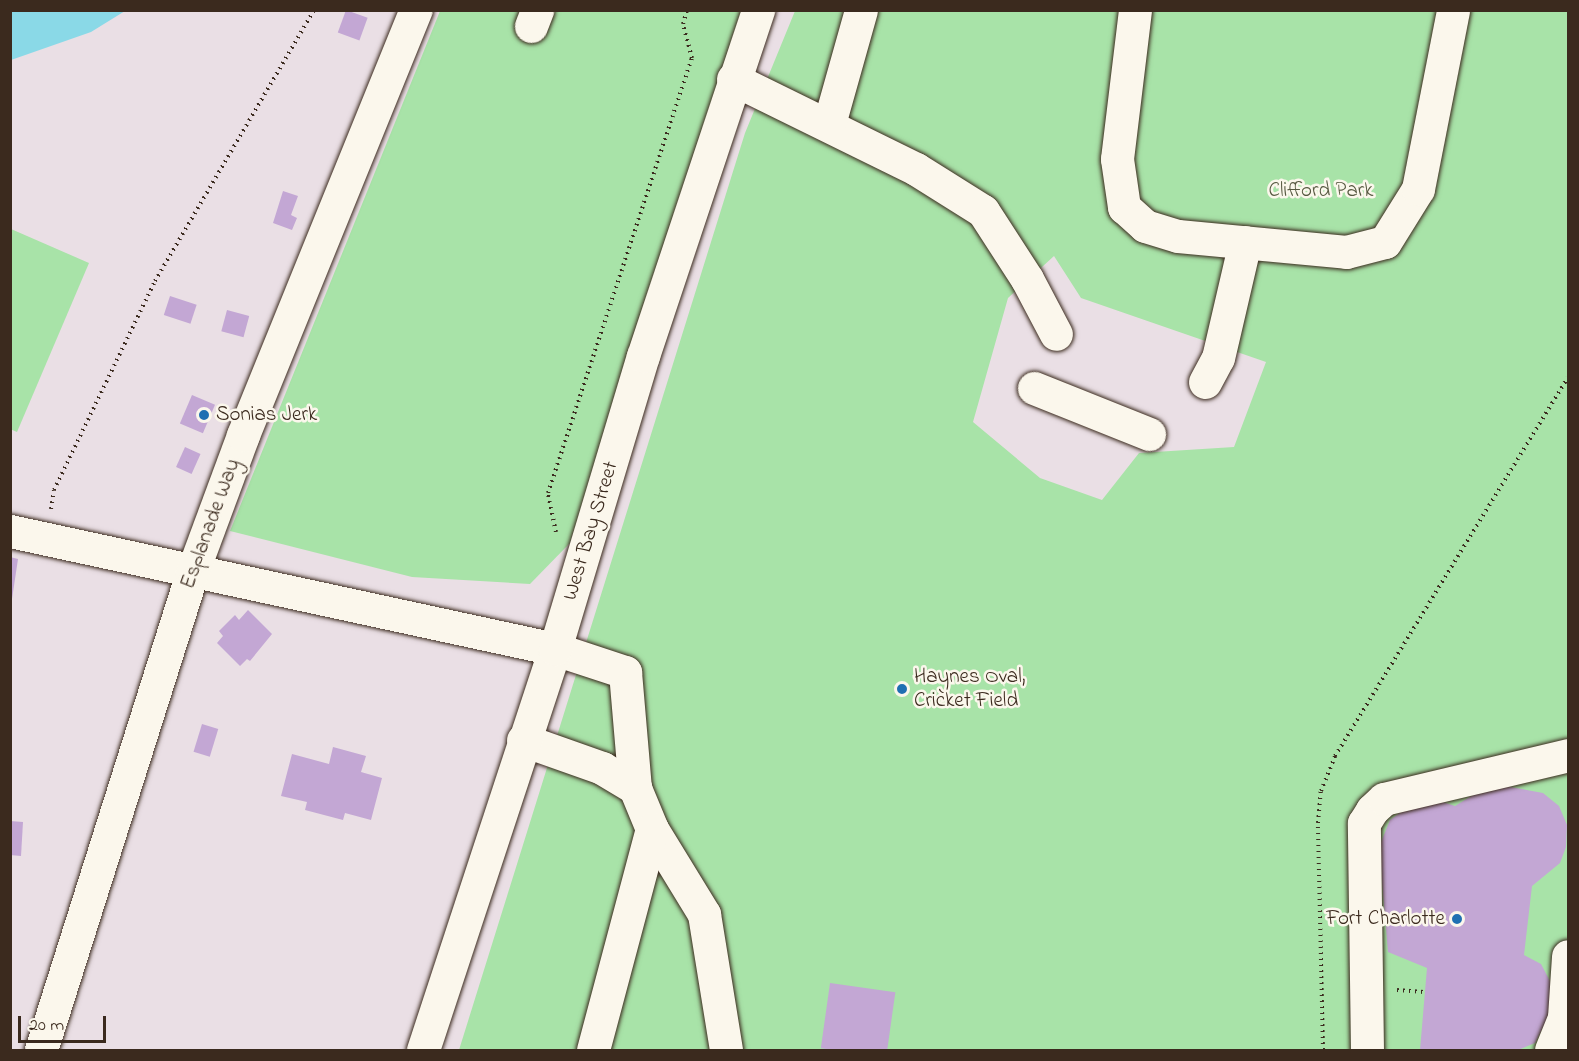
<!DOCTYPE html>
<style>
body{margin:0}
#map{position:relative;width:1579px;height:1061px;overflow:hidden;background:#eadfe5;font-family:"Indie Flower",sans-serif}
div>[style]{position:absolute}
.green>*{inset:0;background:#a8e3a8}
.water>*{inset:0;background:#8ad9e7}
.building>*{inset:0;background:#c3a7d4;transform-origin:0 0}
.path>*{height:4px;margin-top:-2px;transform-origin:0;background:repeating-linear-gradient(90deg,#3b2a1e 0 1.5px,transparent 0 6px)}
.roads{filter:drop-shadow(0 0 2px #3b2a1e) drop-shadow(0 0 2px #3b2a1e)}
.minor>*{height:33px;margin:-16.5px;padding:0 16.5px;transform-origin:16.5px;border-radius:16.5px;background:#fbf7ec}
.highway>*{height:33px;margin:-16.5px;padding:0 16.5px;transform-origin:16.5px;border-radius:16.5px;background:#fbf7ec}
.dots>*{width:16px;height:16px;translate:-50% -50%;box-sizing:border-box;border:3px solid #fbf7ec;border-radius:50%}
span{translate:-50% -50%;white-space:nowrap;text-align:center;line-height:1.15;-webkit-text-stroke:5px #fbf7ec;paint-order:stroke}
.park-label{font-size:21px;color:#565840}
.poi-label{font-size:21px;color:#3b2a1e}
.left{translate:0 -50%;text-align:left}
.right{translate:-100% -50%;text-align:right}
.street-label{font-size:21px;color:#3b2a1e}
.frame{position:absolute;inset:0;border:12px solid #3b2a1e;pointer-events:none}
.scale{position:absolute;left:18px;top:1016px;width:88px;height:27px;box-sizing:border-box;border:3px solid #3b2a1e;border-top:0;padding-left:8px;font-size:18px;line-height:21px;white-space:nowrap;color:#3b2a1e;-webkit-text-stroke:4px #fbf7ec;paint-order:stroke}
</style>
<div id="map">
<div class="green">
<div style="clip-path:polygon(440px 11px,745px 11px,570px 543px,530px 584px,412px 577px,230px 531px)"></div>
<div style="clip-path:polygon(evenodd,795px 11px,1568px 11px,1568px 1050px,459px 1050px,745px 133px,795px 11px,1054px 256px,1081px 298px,1266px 362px,1234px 447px,1139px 453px,1102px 500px,1040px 478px,973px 422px,1008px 298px,1054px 256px)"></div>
<div style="clip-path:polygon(11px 229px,89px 263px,17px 432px,10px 429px)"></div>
</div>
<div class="water">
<div style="clip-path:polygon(11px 10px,125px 10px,125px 11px,91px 32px,11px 60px)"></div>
</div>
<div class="building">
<div style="left:346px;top:10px;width:23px;height:24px;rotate:20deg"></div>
<div style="clip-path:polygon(283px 191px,298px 196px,291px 215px,297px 218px,292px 230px,273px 223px)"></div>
<div style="left:170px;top:296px;width:28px;height:20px;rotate:18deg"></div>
<div style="left:227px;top:310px;width:23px;height:22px;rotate:15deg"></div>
<div style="left:192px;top:395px;width:25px;height:31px;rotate:23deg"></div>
<div style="left:185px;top:447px;width:17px;height:22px;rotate:24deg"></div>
<div style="clip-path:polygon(10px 557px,18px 559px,12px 599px,10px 599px)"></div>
<div style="clip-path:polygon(248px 610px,272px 634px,250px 661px,247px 659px,240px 666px,217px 643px,223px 636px,219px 631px,235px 615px,239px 620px)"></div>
<div style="left:202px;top:724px;width:17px;height:29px;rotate:17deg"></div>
<div style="clip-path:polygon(333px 747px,366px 756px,361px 772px,382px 778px,371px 820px,345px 813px,343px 820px,305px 810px,307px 802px,281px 796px,292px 754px,329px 764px)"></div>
<div style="clip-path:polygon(1505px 786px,1543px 793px,1559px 806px,1567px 825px,1566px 847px,1560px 863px,1532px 886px,1524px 955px,1541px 964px,1550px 981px,1550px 1014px,1535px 1043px,1518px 1050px,1420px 1050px,1427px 968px,1388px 952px,1379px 847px,1390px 820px,1405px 809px,1443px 802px,1455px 806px,1473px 795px)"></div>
<div style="clip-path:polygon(10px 821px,23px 822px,21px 856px,10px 855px)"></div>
<div style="left:830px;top:983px;width:66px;height:66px;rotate:8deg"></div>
</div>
<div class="path">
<div style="left:51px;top:509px;width:19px;rotate:-81deg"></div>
<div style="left:54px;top:490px;width:232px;rotate:-64.2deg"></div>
<div style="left:155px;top:281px;width:314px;rotate:-59.6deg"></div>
<div style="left:556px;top:532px;width:40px;rotate:-102deg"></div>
<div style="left:548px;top:493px;width:458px;rotate:-71.7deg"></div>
<div style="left:692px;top:58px;width:35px;rotate:-105deg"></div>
<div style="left:683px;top:24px;width:15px;rotate:-74deg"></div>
<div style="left:1397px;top:990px;width:27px;rotate:4deg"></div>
<div style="left:1323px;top:1050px;width:227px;rotate:-91.3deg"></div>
<div style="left:1318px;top:823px;width:32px;rotate:-85deg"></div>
<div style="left:1321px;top:791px;width:38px;rotate:-68deg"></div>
<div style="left:1335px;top:756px;width:444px;rotate:-58.4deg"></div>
</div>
<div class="roads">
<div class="minor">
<div style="left:1135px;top:10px;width:150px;rotate:96.9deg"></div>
<div style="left:1117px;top:159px;width:49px;rotate:81.7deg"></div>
<div style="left:1124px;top:207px;width:28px;rotate:42deg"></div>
<div style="left:1145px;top:226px;width:34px;rotate:17deg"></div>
<div style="left:1178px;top:236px;width:169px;rotate:5.4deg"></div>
<div style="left:1346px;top:252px;width:40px;rotate:-14.4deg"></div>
<div style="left:1385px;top:242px;width:62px;rotate:-58.1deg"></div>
<div style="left:1418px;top:189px;width:182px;rotate:-78.9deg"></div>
<div style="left:531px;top:26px;width:17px;rotate:-69deg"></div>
<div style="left:733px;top:79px;width:204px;rotate:26.2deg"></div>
<div style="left:916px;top:169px;width:79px;rotate:32.1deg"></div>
<div style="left:983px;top:211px;width:81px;rotate:57.1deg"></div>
<div style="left:1027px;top:279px;width:62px;rotate:62.2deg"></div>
<div style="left:829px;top:124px;width:118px;rotate:-74.3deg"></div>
<div style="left:1205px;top:382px;width:27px;rotate:-62deg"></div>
<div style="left:1218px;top:358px;width:119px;rotate:-76.9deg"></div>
<div style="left:1034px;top:388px;width:124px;rotate:21.8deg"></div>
<div style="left:10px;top:531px;width:558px;rotate:12.22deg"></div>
<div style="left:555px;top:649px;width:74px;rotate:18.2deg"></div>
<div style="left:625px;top:672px;width:116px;rotate:85.1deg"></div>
<div style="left:523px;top:740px;width:84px;rotate:19.5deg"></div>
<div style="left:602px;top:768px;width:39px;rotate:31deg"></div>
<div style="left:635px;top:788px;width:44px;rotate:67.5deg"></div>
<div style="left:652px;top:829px;width:100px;rotate:58.5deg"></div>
<div style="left:704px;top:914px;width:138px;rotate:80.8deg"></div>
<div style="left:41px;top:1050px;width:500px;rotate:-72.43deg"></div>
<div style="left:192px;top:573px;width:147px;rotate:-69.7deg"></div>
<div style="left:243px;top:435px;width:459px;rotate:-67.9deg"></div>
<div style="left:593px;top:1050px;width:229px;rotate:-75.1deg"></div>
<div style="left:1367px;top:1050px;width:227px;rotate:-90.8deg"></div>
<div style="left:1364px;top:823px;width:15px;rotate:-58deg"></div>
<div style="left:1372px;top:810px;width:16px;rotate:-43deg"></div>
<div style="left:1384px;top:799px;width:189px;rotate:-13.4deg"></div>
<div style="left:1551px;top:1050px;width:35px;rotate:-68deg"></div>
<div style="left:1564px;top:1017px;width:61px;rotate:-86.2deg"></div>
</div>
<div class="highway">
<div style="left:423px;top:1050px;width:422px;rotate:-71.8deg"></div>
<div style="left:555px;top:649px;width:306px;rotate:-73.3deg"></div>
<div style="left:643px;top:356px;width:365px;rotate:-71.6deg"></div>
</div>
</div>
<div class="dots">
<div style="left:204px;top:415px;background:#1f6fb2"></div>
<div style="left:902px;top:689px;background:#1f6fb2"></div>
<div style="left:1457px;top:919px;background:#1f6fb2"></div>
</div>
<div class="park-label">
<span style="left:1321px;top:191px">Clifford Park</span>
</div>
<div class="poi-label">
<span class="left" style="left:216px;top:415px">Sonias Jerk</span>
<span class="left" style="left:914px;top:689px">Haynes Oval,<br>Cricket Field</span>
<span class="right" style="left:1445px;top:919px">Fort Charlotte</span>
</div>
<div class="street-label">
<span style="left:211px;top:524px;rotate:-70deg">Esplanade Way</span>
<span style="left:591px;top:531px;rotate:-73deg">West Bay Street</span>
</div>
<div class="frame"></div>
<div class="scale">20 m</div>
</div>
